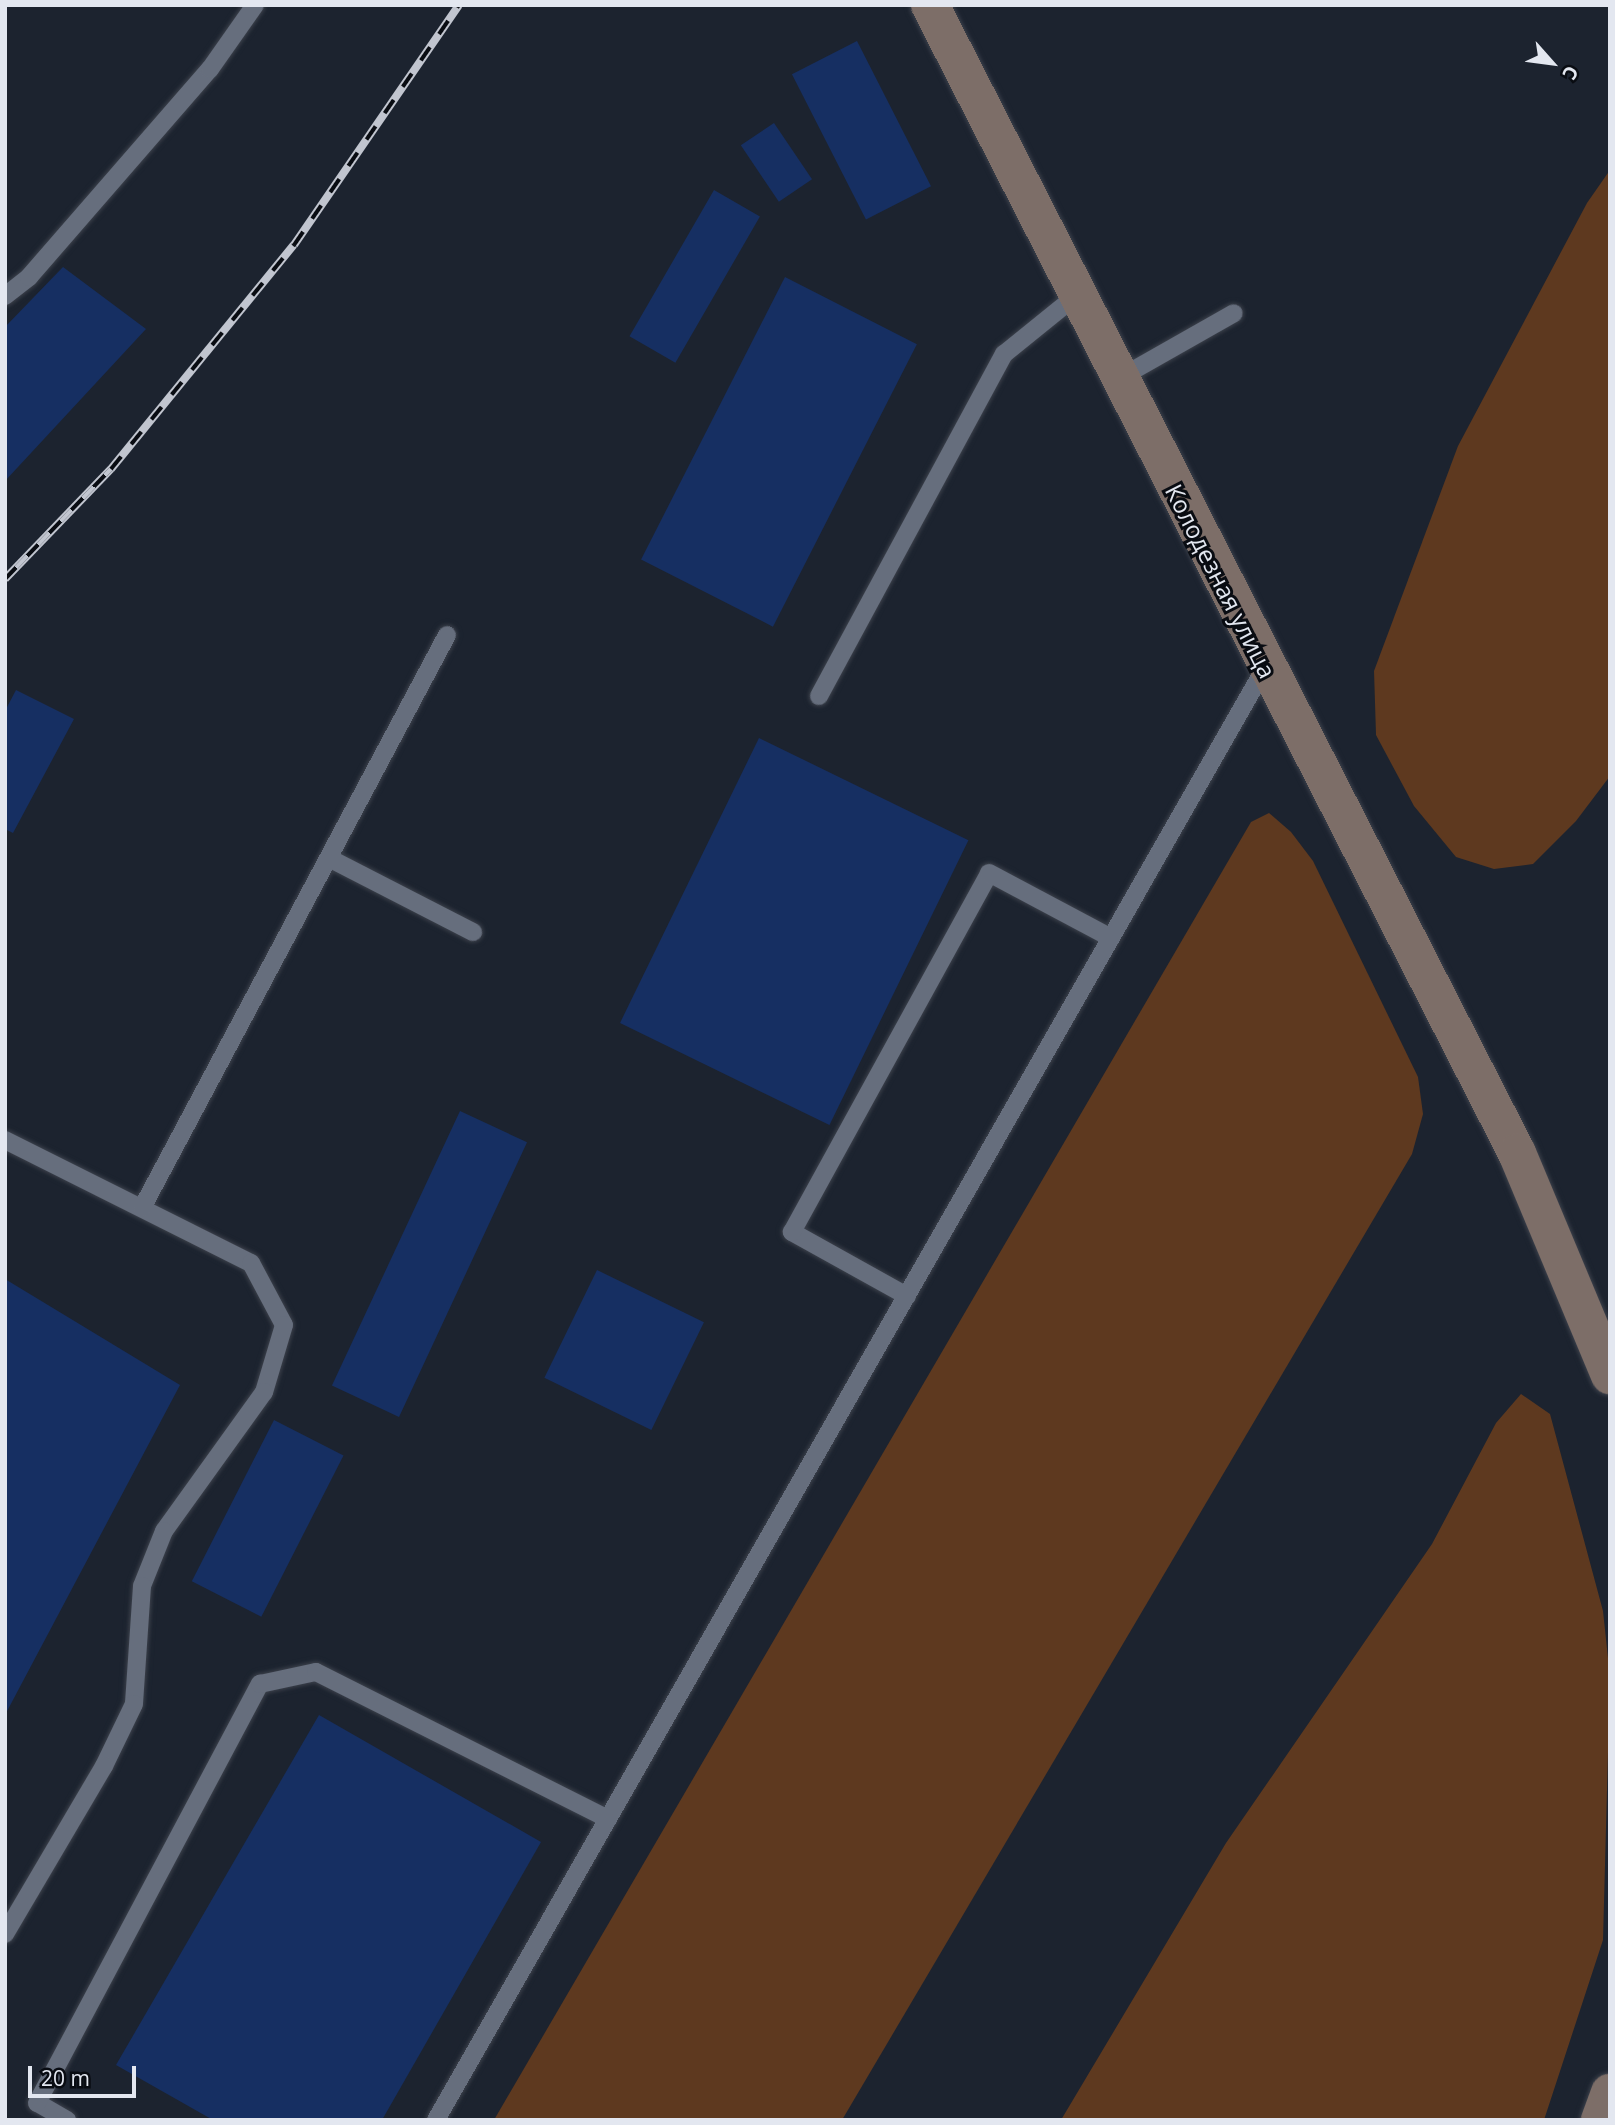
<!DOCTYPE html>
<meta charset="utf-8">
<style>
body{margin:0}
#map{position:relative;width:1615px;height:2125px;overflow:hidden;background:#1c232f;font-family:"Open Sans",sans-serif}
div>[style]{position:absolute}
.green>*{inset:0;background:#5e391f}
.building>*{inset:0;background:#162f62;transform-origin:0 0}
.roads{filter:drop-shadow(0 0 2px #3c414b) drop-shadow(0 0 2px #3c414b)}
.lane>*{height:18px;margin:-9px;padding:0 9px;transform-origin:9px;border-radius:9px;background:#666e7d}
.secondary>*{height:38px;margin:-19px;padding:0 19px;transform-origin:19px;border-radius:19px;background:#7d6e68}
.rail>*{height:8px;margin-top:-4px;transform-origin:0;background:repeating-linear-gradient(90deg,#090c12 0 16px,#c1c5cf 0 32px);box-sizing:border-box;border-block:2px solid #c1c5cf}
span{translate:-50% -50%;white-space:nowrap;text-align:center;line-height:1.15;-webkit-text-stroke:6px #090c12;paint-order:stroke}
.street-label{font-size:24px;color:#e3e7f0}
.frame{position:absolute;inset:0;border:7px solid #e3e7f0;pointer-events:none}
.north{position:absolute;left:1517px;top:28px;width:70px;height:70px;-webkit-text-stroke:5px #090c12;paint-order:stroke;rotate:118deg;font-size:19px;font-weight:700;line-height:28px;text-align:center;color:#e3e7f0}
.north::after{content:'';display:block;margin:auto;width:24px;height:32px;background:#e3e7f0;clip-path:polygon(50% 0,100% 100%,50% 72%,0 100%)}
.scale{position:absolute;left:28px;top:2066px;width:108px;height:32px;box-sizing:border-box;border:4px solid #e3e7f0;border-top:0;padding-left:9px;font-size:21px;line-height:24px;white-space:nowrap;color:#e3e7f0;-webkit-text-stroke:5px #090c12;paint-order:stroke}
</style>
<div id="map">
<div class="green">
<div style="clip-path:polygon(1610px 170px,1610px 776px,1576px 821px,1533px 864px,1494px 869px,1456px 857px,1414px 806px,1376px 735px,1374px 671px,1458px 446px,1587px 203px)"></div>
<div style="clip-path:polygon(1269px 813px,1291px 832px,1313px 861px,1418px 1077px,1423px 1114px,1412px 1154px,842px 2120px,494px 2120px,1251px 822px)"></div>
<div style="clip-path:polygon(1521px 1394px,1550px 1414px,1603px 1611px,1610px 1677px,1603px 1940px,1544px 2120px,1061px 2120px,1226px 1843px,1432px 1544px,1496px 1423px)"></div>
</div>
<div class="building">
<div style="left:857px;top:41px;width:163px;height:73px;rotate:63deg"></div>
<div style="left:774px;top:123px;width:68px;height:40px;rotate:56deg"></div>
<div style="left:714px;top:190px;width:53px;height:169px;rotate:30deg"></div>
<div style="clip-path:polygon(63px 267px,146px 329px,5px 481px,5px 327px)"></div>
<div style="left:785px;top:277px;width:148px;height:317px;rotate:27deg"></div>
<div style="clip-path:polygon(16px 690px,74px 719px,13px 833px,5px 829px,5px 711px)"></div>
<div style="left:759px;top:738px;width:233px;height:317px;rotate:26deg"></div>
<div style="left:460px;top:1111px;width:74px;height:303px;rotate:25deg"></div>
<div style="left:597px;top:1270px;width:119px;height:120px;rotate:26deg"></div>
<div style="clip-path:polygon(5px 1279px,180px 1385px,5px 1715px)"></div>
<div style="left:274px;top:1420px;width:78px;height:181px;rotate:27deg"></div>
<div style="clip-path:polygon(319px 1715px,541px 1842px,382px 2120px,213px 2120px,116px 2065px)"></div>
</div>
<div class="roads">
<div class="lane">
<div style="left:5px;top:296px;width:31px;rotate:-38deg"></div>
<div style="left:29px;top:277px;width:276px;rotate:-49deg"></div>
<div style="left:210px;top:69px;width:78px;rotate:-54.9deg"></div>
<div style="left:1118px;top:379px;width:133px;rotate:-29.6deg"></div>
<div style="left:819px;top:696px;width:389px;rotate:-61.6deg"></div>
<div style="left:1004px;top:354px;width:92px;rotate:-38.9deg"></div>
<div style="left:329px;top:858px;width:162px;rotate:27.2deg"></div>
<div style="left:5px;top:1140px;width:275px;rotate:26.6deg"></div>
<div style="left:251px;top:1263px;width:70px;rotate:62deg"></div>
<div style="left:284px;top:1325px;width:70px;rotate:106.6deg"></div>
<div style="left:264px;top:1392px;width:171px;rotate:125.7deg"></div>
<div style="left:164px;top:1531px;width:59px;rotate:111.8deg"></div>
<div style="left:142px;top:1586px;width:118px;rotate:93.9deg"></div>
<div style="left:134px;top:1704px;width:69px;rotate:115.8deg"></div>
<div style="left:104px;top:1766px;width:195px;rotate:120.5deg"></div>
<div style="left:142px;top:1208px;width:649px;rotate:-61.97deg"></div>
<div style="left:907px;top:1296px;width:132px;rotate:-150.9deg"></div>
<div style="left:792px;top:1232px;width:409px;rotate:-61.2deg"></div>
<div style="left:989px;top:873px;width:138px;rotate:28deg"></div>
<div style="left:67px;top:2120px;width:34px;rotate:-150deg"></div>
<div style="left:37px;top:2103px;width:475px;rotate:-62deg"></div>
<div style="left:260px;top:1684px;width:57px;rotate:-12.1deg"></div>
<div style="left:316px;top:1672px;width:327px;rotate:26.7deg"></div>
<div style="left:436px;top:2120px;width:1672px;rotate:-60.28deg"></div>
</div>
<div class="secondary">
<div style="left:930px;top:5px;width:1289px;rotate:62.92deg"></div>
<div style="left:1517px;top:1153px;width:241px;rotate:67.3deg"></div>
<div style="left:1600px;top:2120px;width:29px;rotate:-70deg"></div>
</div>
</div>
<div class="rail">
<div style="left:5px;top:579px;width:153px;rotate:-46.1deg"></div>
<div style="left:111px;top:469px;width:289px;rotate:-50.8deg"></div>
<div style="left:294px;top:245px;width:291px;rotate:-55.5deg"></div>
</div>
<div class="street-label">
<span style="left:1221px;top:581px;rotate:63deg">Колодезная улица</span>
</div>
<div class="frame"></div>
<div class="north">С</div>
<div class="scale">20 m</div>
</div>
